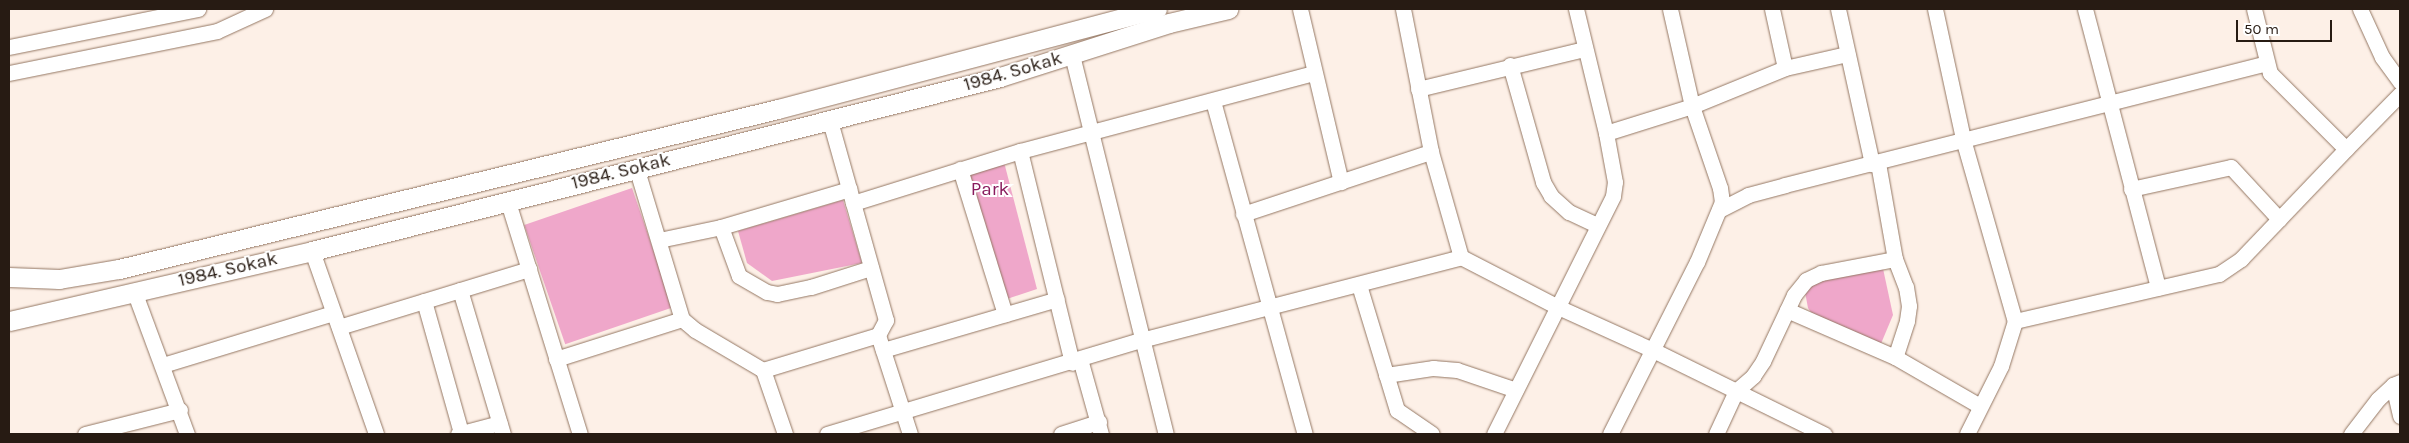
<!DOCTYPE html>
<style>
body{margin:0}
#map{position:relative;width:2409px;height:443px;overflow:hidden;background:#fdf0e7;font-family:Karla,sans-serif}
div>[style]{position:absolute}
.green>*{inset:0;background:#efa7ca;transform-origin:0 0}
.roads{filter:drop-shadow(0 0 1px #947763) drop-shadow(0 0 1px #947763)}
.minor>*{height:15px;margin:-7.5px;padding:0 7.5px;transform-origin:7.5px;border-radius:7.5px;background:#fff}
.major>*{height:19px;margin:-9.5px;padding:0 9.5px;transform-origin:9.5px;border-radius:9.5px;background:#fff}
span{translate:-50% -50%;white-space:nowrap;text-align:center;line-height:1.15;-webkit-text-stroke:4px #fff;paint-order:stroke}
.street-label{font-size:19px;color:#271b13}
.park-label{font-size:19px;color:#881b5d}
.frame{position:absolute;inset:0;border:10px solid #271b13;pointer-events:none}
.scale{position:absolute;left:2236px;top:20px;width:96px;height:22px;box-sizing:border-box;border:2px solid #271b13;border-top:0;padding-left:6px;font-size:15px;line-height:18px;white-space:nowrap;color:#271b13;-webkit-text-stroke:4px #fff;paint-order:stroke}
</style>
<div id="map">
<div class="green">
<div style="clip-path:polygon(1004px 162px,1037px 289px,1004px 300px,965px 176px)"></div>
<div style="left:632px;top:188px;width:126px;height:114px;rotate:71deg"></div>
<div style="clip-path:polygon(843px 200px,862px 263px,772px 281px,747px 263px,738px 231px)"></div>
<div style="clip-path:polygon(1882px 264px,1893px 315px,1880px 346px,1812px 314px,1808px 308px,1804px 287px,1809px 281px)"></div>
</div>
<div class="roads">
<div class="minor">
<div style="left:1300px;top:9px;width:178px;rotate:76.7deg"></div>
<div style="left:1403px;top:9px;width:146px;rotate:78.9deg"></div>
<div style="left:1431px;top:152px;width:109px;rotate:74.1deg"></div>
<div style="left:1772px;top:9px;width:60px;rotate:77.6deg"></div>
<div style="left:1838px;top:9px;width:159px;rotate:77.6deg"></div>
<div style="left:1935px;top:9px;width:133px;rotate:77.8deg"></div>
<div style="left:1963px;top:139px;width:189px;rotate:74.1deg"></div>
<div style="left:2015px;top:321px;width:47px;rotate:107.3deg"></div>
<div style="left:2001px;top:366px;width:76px;rotate:116.6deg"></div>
<div style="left:2085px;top:9px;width:288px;rotate:75.3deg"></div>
<div style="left:2254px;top:9px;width:66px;rotate:76deg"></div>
<div style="left:2270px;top:73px;width:107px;rotate:45deg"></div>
<div style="left:2346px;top:149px;width:77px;rotate:-45.5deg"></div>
<div style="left:2360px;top:9px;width:53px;rotate:65.4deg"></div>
<div style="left:2382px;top:57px;width:31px;rotate:54deg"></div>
<div style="left:9px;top:47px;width:193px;rotate:-11.4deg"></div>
<div style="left:1072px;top:55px;width:390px;rotate:76.1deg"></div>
<div style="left:1510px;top:65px;width:122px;rotate:74.2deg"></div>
<div style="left:1543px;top:182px;width:16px;rotate:60deg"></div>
<div style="left:1551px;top:196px;width:24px;rotate:42deg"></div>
<div style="left:1569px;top:212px;width:31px;rotate:25deg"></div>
<div style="left:9px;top:73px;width:212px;rotate:-11.4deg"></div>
<div style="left:217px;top:31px;width:53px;rotate:-24.6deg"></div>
<div style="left:1418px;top:89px;width:171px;rotate:-13.5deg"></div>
<div style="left:1213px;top:101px;width:345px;rotate:74.6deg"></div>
<div style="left:830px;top:121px;width:207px;rotate:74.3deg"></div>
<div style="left:886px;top:320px;width:17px;rotate:118deg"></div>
<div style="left:878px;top:335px;width:104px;rotate:72.1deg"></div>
<div style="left:1606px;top:133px;width:90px;rotate:-17.4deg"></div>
<div style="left:1692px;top:106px;width:100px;rotate:-22.2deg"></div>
<div style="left:1785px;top:68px;width:64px;rotate:-12.7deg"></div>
<div style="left:1020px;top:151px;width:218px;rotate:76.2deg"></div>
<div style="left:1878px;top:163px;width:97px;rotate:80deg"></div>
<div style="left:1895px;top:259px;width:30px;rotate:69deg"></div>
<div style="left:1906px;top:287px;width:19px;rotate:81deg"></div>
<div style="left:1909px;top:306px;width:15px;rotate:98deg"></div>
<div style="left:1907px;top:321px;width:38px;rotate:108deg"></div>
<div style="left:636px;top:167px;width:159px;rotate:73.2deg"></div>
<div style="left:682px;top:319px;width:17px;rotate:40deg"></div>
<div style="left:695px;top:330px;width:79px;rotate:30.5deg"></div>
<div style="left:763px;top:370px;width:68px;rotate:71deg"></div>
<div style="left:960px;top:169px;width:152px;rotate:72.8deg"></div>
<div style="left:2131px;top:189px;width:102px;rotate:-12.4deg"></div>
<div style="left:2231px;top:167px;width:71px;rotate:47.3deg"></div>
<div style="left:508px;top:202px;width:243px;rotate:72.8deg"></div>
<div style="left:853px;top:203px;width:175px;rotate:-17.3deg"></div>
<div style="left:1020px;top:151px;width:303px;rotate:-14.9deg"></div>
<div style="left:1719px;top:210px;width:33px;rotate:-27deg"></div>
<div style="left:1748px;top:195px;width:38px;rotate:-15deg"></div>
<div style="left:1785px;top:185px;width:497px;rotate:-14.2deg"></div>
<div style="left:1243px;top:214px;width:198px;rotate:-18.3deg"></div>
<div style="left:721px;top:227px;width:52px;rotate:69.8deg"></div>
<div style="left:739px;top:276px;width:32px;rotate:30deg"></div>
<div style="left:767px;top:292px;width:10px;rotate:11deg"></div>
<div style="left:777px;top:294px;width:35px;rotate:-12deg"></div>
<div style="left:811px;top:287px;width:63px;rotate:-17.6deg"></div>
<div style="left:659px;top:240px;width:63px;rotate:-11.8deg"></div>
<div style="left:721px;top:227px;width:134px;rotate:-16.5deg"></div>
<div style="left:312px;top:251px;width:194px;rotate:70.7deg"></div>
<div style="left:1359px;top:285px;width:131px;rotate:73.1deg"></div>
<div style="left:1397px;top:410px;width:42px;rotate:34.4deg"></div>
<div style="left:460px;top:290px;width:150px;rotate:73.4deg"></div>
<div style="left:134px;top:291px;width:153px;rotate:69.7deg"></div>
<div style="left:424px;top:301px;width:137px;rotate:74.3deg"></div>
<div style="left:1787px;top:310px;width:118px;rotate:23.5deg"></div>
<div style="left:1895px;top:357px;width:98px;rotate:30deg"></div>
<div style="left:2015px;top:321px;width:209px;rotate:-13deg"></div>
<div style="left:2219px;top:274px;width:27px;rotate:-34deg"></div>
<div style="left:2241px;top:259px;width:152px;rotate:-46.3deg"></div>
<div style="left:339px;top:327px;width:199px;rotate:-17deg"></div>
<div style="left:883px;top:350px;width:181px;rotate:-16.3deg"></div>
<div style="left:556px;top:359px;width:132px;rotate:-17.6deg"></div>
<div style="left:1080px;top:359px;width:78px;rotate:74.4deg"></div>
<div style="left:163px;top:365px;width:178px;rotate:-17deg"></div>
<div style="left:763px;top:370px;width:120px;rotate:-16.9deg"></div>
<div style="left:1386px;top:375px;width:48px;rotate:-8.5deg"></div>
<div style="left:1433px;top:368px;width:24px;rotate:5deg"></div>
<div style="left:1457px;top:370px;width:62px;rotate:18.7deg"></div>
<div style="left:2393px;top:385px;width:32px;rotate:77deg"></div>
<div style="left:85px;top:434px;width:98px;rotate:-14.2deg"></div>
<div style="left:458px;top:434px;width:43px;rotate:-14.7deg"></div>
<div style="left:827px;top:434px;width:328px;rotate:-16.7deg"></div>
<div style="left:1141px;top:340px;width:331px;rotate:-14.5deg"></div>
<div style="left:1461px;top:257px;width:109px;rotate:27.3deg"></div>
<div style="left:1558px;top:307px;width:104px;rotate:24.4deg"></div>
<div style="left:1653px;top:350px;width:191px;rotate:26.2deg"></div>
<div style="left:1061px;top:434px;width:40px;rotate:-18deg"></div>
<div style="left:1494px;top:434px;width:266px;rotate:-63.4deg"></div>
<div style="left:1613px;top:196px;width:14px;rotate:-82deg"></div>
<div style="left:1615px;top:182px;width:50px;rotate:-100.4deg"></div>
<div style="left:1606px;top:133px;width:128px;rotate:-103.6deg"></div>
<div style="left:1610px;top:434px;width:193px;rotate:-63.2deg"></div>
<div style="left:1697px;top:262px;width:65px;rotate:-67.4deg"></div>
<div style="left:1722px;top:202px;width:14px;rotate:-98deg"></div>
<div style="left:1720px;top:188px;width:87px;rotate:-108.9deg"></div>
<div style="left:1692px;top:106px;width:99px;rotate:-102.8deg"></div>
<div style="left:1716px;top:434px;width:47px;rotate:-65.1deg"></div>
<div style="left:1736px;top:391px;width:23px;rotate:-41deg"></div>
<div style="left:1753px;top:376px;width:18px;rotate:-56deg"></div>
<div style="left:1763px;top:361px;width:73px;rotate:-64.8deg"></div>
<div style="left:1794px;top:295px;width:19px;rotate:-51deg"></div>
<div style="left:1806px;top:280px;width:17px;rotate:-25deg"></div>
<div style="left:1821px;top:273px;width:75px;rotate:-10.7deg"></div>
<div style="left:2351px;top:434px;width:44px;rotate:-52.4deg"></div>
<div style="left:2378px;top:399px;width:21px;rotate:-43deg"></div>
<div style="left:2393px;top:385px;width:8px;rotate:-23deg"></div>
</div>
<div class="major">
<div style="left:9px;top:277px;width:50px;rotate:2.3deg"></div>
<div style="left:59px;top:279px;width:61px;rotate:-9.5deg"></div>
<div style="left:119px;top:269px;width:678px;rotate:-13.65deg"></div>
<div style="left:778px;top:109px;width:392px;rotate:-14.8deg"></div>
<div style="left:9px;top:321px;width:311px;rotate:-13deg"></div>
<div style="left:312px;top:251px;width:710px;rotate:-14.19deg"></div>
<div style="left:1000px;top:77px;width:177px;rotate:-17.7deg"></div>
<div style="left:1169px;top:23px;width:61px;rotate:-13.3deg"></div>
</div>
</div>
<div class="street-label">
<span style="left:1013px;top:72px;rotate:-16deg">1984. Sokak</span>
<span style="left:621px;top:172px;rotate:-14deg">1984. Sokak</span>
<span style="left:228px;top:270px;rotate:-13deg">1984. Sokak</span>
</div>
<div class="park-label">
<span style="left:990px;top:190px">Park</span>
</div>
<div class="frame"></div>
<div class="scale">50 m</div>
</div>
